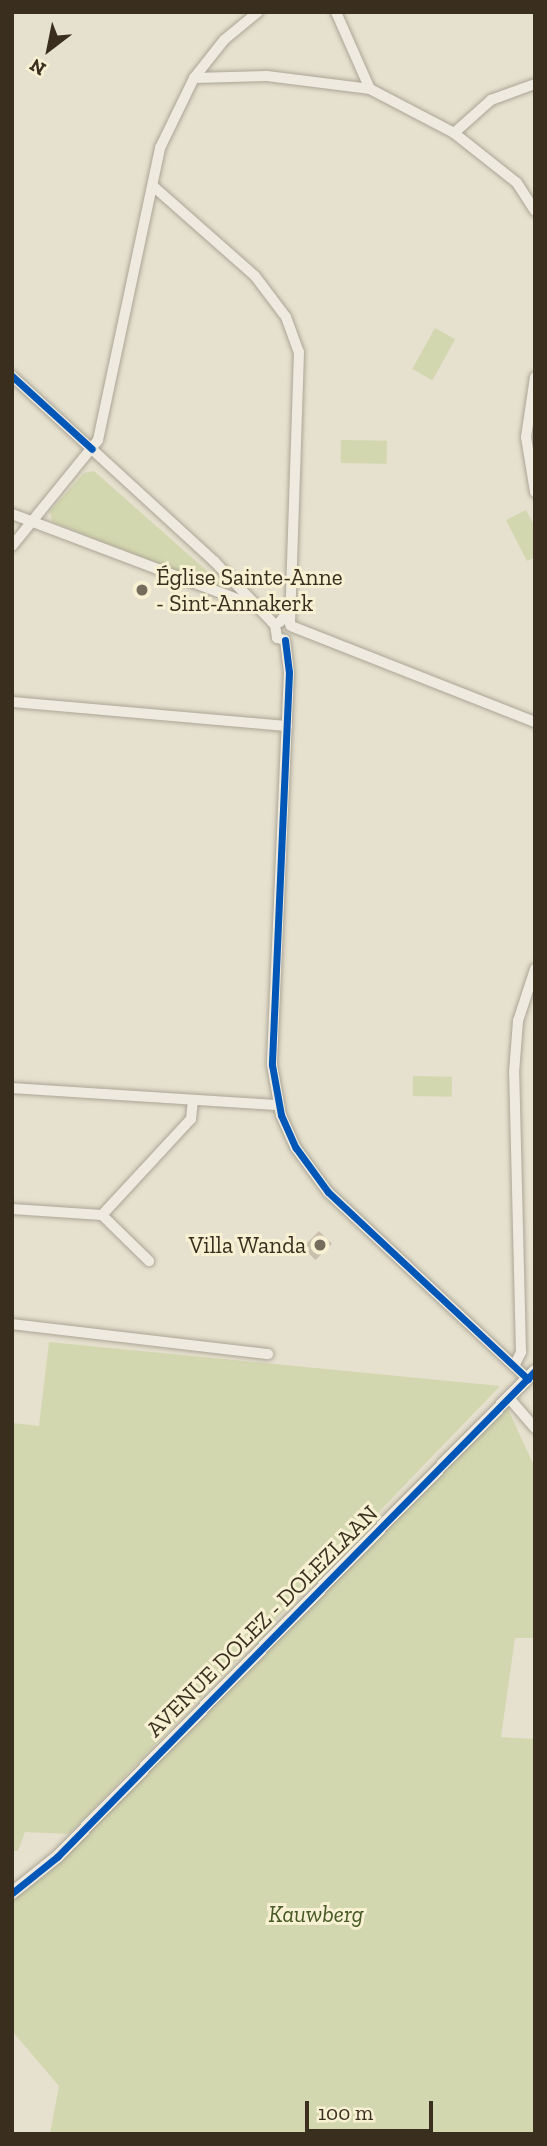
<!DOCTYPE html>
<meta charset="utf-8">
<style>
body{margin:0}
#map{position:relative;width:547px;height:2146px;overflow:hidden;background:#e6e0ce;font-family:"Zilla Slab",serif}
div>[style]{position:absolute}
.green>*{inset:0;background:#d3d7af;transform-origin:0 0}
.building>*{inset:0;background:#cabeae;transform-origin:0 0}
.roads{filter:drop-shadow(0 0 2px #aba596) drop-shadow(0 0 2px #aba596)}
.minor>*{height:10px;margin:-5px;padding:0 5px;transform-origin:5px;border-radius:5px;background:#eeeadf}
.tertiary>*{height:12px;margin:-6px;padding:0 6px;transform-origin:6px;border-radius:6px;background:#eeeadf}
.cycleway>*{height:7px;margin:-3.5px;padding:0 3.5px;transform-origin:3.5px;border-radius:3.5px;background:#0057b8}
.dots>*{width:19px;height:19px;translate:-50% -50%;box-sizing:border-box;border:4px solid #f7f0d3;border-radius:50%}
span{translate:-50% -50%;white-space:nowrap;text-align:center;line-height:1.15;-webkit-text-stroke:6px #f7f0d3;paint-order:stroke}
.poi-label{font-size:23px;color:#3a2e1e}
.left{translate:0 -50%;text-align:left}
.right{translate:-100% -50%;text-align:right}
.street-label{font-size:23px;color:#3a2e1e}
.park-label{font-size:23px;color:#465823;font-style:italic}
.frame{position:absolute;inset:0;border:14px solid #3a2e1e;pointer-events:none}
.north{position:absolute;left:14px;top:14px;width:70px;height:70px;-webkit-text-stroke:5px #f7f0d3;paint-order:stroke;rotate:212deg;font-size:19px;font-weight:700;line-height:28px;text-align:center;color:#3a2e1e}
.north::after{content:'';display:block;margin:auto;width:24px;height:32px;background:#3a2e1e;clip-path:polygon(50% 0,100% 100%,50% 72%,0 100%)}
.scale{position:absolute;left:305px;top:2101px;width:128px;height:32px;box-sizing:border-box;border:4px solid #3a2e1e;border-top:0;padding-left:9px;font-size:21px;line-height:24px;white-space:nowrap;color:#3a2e1e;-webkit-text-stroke:5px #f7f0d3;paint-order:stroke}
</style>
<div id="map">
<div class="green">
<div style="left:435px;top:328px;width:23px;height:47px;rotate:29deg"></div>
<div style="left:341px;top:440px;width:46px;height:23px;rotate:1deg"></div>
<div style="clip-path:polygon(94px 471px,224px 586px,224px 590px,52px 522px,50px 511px,84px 473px)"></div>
<div style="clip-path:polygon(526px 510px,535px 527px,535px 557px,527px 561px,506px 520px)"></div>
<div style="left:413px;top:1076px;width:39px;height:20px;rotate:1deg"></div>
<div style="clip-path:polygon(49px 1342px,500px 1386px,69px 1834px,25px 1832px,18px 1851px,12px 1851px,12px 1423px,39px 1426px)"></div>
<div style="clip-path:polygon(506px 1405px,535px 1468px,535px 1638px,515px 1638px,501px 1737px,535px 1739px,535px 2134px,50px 2134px,59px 2086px,12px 2031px,12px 1898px)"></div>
</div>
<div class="building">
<div style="left:319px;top:1231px;width:18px;height:23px;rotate:45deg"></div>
</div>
<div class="roads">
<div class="minor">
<div style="left:336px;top:12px;width:84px;rotate:66.2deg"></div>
<div style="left:194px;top:78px;width:73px;rotate:-1.6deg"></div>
<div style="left:267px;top:76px;width:104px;rotate:7.2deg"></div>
<div style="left:370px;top:89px;width:95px;rotate:27.6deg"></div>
<div style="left:454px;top:133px;width:80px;rotate:38.4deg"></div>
<div style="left:517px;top:183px;width:33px;rotate:57deg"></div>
<div style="left:454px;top:133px;width:50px;rotate:-41.7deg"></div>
<div style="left:491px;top:100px;width:47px;rotate:-20deg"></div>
<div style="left:153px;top:186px;width:136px;rotate:41.4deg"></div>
<div style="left:255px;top:276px;width:51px;rotate:52.9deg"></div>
<div style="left:286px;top:317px;width:37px;rotate:70deg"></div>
<div style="left:299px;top:352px;width:273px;rotate:91.9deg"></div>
<div style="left:12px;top:376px;width:274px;rotate:42.5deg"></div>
<div style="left:214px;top:561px;width:88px;rotate:46.4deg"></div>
<div style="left:275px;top:625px;width:13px;rotate:81deg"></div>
<div style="left:277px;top:638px;width:8px;rotate:14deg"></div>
<div style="left:535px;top:377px;width:61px;rotate:98.5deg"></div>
<div style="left:526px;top:437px;width:56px;rotate:80.7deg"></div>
<div style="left:12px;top:514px;width:266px;rotate:20.7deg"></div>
<div style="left:12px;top:546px;width:136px;rotate:-50.9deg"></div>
<div style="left:98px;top:440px;width:299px;rotate:-78deg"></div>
<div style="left:160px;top:148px;width:78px;rotate:-64.1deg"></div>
<div style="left:194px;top:78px;width:48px;rotate:-51.7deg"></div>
<div style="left:224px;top:40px;width:44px;rotate:-39.5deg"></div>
<div style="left:280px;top:622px;width:22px;rotate:-54deg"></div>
<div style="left:291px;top:626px;width:262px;rotate:21.5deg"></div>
<div style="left:285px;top:640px;width:32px;rotate:83deg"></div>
<div style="left:289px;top:672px;width:393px;rotate:92.5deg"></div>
<div style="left:272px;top:1065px;width:51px;rotate:79.8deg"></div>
<div style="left:281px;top:1115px;width:36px;rotate:66deg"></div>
<div style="left:296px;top:1148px;width:54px;rotate:54deg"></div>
<div style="left:328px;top:1192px;width:274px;rotate:43.1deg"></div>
<div style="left:12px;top:702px;width:276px;rotate:5deg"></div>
<div style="left:12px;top:1088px;width:267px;rotate:3.7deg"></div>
<div style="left:12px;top:1209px;width:90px;rotate:3.8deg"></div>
<div style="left:102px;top:1215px;width:131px;rotate:-47.2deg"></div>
<div style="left:191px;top:1119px;width:18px;rotate:-84deg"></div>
<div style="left:102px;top:1215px;width:66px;rotate:44.4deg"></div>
<div style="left:12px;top:1324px;width:258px;rotate:6.7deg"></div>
<div style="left:514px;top:1366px;width:16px;rotate:-63deg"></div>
<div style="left:521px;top:1352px;width:279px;rotate:-91.4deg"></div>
<div style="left:514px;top:1073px;width:52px;rotate:-85.6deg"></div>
<div style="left:518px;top:1021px;width:55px;rotate:-71.9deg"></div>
<div style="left:509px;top:1398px;width:40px;rotate:49deg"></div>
</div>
<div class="tertiary">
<div style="left:12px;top:1893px;width:58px;rotate:-38.7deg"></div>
<div style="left:57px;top:1857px;width:682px;rotate:-45.48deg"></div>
</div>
</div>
<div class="cycleway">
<div style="left:12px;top:376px;width:108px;rotate:42.4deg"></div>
<div style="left:285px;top:640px;width:32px;rotate:83deg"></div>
<div style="left:289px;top:672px;width:393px;rotate:92.5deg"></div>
<div style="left:272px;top:1065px;width:51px;rotate:79.8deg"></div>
<div style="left:281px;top:1115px;width:36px;rotate:66deg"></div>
<div style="left:296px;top:1148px;width:54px;rotate:54deg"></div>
<div style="left:328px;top:1192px;width:274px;rotate:43.1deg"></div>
<div style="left:12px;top:1893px;width:58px;rotate:-38.7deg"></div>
<div style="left:57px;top:1857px;width:682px;rotate:-45.48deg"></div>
</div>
<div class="dots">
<div style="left:142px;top:590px;background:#766c5c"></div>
<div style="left:320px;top:1245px;background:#766c5c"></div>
</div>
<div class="poi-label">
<span class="left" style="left:156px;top:590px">Église Sainte-Anne<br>- Sint-Annakerk</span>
<span class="right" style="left:306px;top:1245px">Villa Wanda</span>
</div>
<div class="street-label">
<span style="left:262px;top:1621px;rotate:-45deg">AVENUE DOLEZ - DOLEZLAAN</span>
</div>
<div class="park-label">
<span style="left:316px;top:1914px">Kauwberg</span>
</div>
<div class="frame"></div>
<div class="north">N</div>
<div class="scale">100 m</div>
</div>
